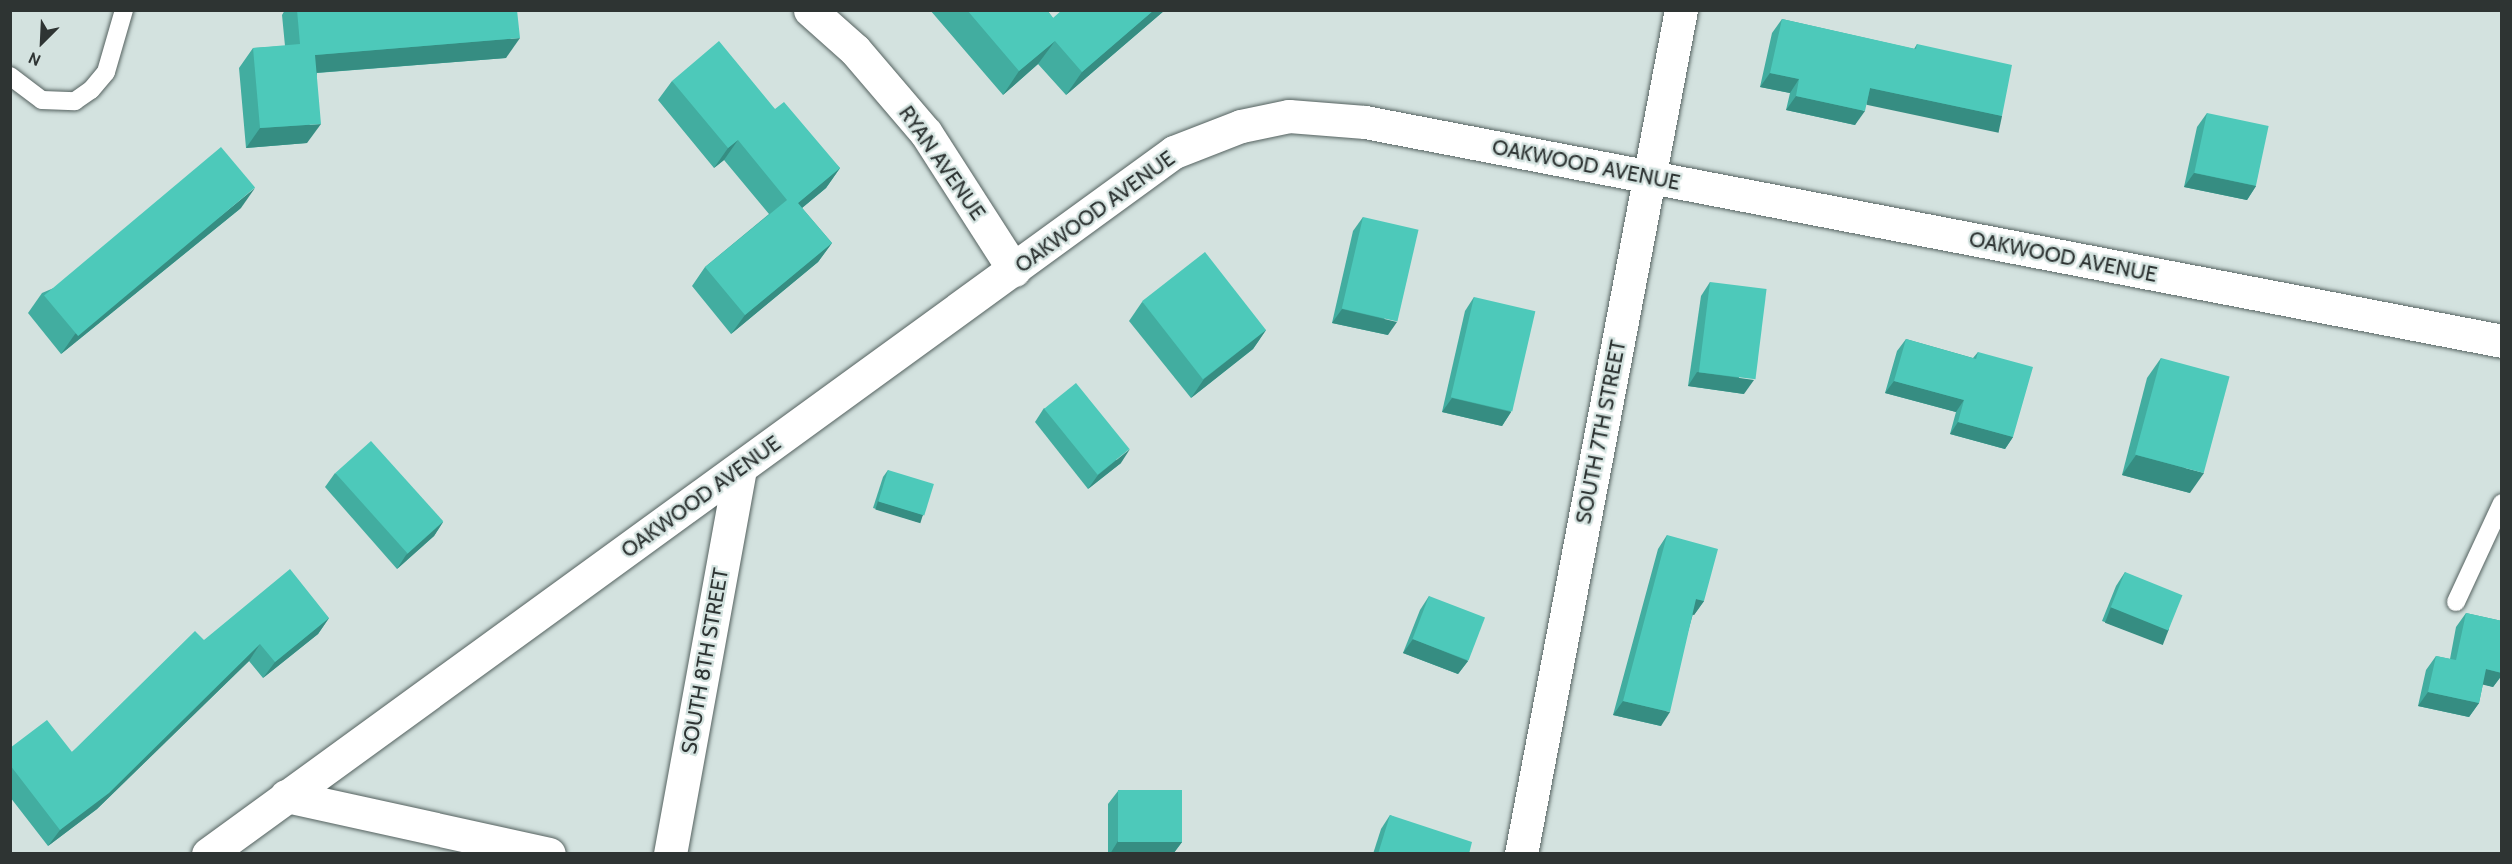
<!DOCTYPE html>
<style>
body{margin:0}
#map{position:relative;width:2512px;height:864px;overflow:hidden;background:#d3e2df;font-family:Cabin,sans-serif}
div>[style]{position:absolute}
.roads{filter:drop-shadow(0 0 2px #556260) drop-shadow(0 0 2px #556260)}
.lane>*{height:18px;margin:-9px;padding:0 9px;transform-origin:9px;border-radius:9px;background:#fff}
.street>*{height:33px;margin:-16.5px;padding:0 16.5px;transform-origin:16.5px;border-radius:16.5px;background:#fff}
.secondary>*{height:33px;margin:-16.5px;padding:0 16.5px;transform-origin:16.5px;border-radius:16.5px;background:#fff}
.wall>*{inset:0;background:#42ada0}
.shaded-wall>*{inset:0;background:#368d82;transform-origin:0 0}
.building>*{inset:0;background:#4dc9ba;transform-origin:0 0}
span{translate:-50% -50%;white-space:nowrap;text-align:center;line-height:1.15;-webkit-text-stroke:4.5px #d3e2df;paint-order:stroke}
.street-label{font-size:21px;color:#2e3433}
.frame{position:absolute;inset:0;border:12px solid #2e3433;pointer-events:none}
.north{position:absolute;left:12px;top:12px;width:60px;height:60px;-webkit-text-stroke:4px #d3e2df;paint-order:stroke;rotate:204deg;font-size:16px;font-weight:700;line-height:24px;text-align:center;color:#2e3433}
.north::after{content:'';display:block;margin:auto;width:21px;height:27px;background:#2e3433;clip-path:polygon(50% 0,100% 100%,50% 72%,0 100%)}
</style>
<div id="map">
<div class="roads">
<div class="lane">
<div style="left:10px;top:76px;width:40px;rotate:37deg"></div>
<div style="left:42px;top:100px;width:33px;rotate:2deg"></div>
<div style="left:75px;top:101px;width:19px;rotate:-35deg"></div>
<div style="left:91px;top:90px;width:23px;rotate:-50deg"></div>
<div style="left:106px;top:72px;width:65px;rotate:-73.8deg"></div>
<div style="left:2456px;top:602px;width:109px;rotate:-65.1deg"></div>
</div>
<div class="street">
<div style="left:810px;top:10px;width:60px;rotate:41.6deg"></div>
<div style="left:855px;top:50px;width:109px;rotate:49.5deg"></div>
<div style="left:926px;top:133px;width:163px;rotate:57.3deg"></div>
<div style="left:286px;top:796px;width:269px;rotate:12.4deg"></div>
<div style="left:208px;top:854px;width:1194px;rotate:-36.01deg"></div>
<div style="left:1174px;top:152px;width:72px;rotate:-21.2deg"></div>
<div style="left:1241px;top:126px;width:49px;rotate:-11.8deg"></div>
<div style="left:1289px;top:116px;width:76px;rotate:4.5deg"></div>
<div style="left:1365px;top:122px;width:1158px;rotate:10.9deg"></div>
<div style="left:670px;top:854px;width:391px;rotate:-79.7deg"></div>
</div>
<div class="secondary">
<div style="left:1521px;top:854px;width:859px;rotate:-79.27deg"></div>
</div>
</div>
<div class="wall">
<div style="clip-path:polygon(285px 10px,517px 10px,506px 58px,317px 73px,307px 143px,246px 148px,239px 68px,253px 48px,285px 46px,282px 15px)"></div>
<div style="clip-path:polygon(930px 10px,1047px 10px,1053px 18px,1165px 10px,1066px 95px,1038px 64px,1003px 95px)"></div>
<div style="clip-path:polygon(1782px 19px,1914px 49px,1917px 44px,2002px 116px,1992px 130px,1867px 103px,1855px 125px,1786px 110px,1790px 93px,1760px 87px,1772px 33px)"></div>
<div style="clip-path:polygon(672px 81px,775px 109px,840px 168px,826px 188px,802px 208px,832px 243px,818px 262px,731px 334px,692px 286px,705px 267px,769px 214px,724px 160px,714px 168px,658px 100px)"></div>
<div style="clip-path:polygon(2207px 113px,2256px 186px,2247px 200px,2184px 187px,2197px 127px)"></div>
<div style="clip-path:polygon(241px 208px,61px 354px,28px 313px,42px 293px)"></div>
<div style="clip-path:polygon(1363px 217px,1388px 335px,1332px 323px,1353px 231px)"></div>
<div style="clip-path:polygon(1710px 282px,1744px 394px,1688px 386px,1701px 296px)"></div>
<div style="clip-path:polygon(1474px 297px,1511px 412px,1502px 426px,1442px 412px,1465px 311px)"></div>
<div style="clip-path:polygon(1142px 302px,1266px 330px,1253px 349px,1191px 398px,1129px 321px)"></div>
<div style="clip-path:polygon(1906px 339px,1973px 358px,1978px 352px,2013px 437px,2005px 449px,1950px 434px,1956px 412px,1885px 393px,1897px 351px)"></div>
<div style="clip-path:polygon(2161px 358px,2190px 493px,2122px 475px,2147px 378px)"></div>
<div style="clip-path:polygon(1044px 408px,1121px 463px,1088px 489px,1035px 422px)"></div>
<div style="clip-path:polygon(888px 470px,923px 515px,918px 522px,873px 508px,883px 477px)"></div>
<div style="clip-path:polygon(335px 473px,443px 522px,434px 536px,397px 569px,325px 487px)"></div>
<div style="clip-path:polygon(1667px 535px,1704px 601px,1694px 615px,1693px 614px,1661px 726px,1613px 715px,1658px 549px)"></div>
<div style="clip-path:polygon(2125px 572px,2169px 629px,2160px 643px,2102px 621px,2116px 586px)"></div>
<div style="clip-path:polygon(1429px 596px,1468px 661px,1458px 674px,1403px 653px,1420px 610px)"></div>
<div style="clip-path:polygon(2466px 613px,2502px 621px,2502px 675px,2493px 687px,2483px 684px,2479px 703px,2469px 717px,2418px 706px,2426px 670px,2436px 656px,2450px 659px,2456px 627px)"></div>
<div style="clip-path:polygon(329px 618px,318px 634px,263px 678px,249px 661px,97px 809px,48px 846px,10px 797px,10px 748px,72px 752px,204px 640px)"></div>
<div style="clip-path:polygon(1118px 791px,1182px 842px,1173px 854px,1108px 854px,1108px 804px)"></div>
<div style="clip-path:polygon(1390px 815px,1469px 854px,1373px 854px,1381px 829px)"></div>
</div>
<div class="shaded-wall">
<div style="clip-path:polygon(1154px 10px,1165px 10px,1066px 95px,1082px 72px)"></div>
<div style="clip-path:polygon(520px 38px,506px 58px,301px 74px,315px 55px)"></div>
<div style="clip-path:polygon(1055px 41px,1038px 64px,1003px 95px,1019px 71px)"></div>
<div style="clip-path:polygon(1770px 73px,1799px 79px,1790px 93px,1760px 87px)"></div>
<div style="left:1870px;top:88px;width:135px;height:17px;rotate:12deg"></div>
<div style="clip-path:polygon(1796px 96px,1865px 111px,1855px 125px,1786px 110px)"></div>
<div style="clip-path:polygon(321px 124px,307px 143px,246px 148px,260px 128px)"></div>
<div style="clip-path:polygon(738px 140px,724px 160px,714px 168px,728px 148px)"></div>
<div style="clip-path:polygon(840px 168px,826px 188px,785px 222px,798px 203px)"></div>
<div style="clip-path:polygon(2194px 173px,2256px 186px,2247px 200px,2184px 187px)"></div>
<div style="clip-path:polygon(255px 188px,241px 208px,61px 354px,75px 334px)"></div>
<div style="clip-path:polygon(832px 243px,818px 262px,731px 334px,745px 315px)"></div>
<div style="clip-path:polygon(1342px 309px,1397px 322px,1388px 335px,1332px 323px)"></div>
<div style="clip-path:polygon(1266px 330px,1253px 349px,1191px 398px,1204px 379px)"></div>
<div style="clip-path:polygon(1697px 372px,1754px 380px,1744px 394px,1688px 386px)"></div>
<div style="clip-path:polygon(1894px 381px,1964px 400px,1956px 412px,1885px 393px)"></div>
<div style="clip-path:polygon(1452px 398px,1511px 412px,1502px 426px,1442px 412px)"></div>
<div style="clip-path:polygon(1958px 422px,2013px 437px,2005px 449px,1950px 434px)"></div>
<div style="clip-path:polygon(1130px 449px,1121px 463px,1088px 489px,1098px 475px)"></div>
<div style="clip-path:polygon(2136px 455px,2204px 473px,2190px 493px,2122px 475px)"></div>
<div style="left:878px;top:501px;width:47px;height:9px;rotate:17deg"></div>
<div style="clip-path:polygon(443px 522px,434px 536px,397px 569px,406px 555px)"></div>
<div style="clip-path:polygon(1696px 599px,1704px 601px,1694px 615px,1686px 613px)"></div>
<div style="left:2111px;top:607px;width:62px;height:17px;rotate:21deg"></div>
<div style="clip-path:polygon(329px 618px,318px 634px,263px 678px,275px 662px)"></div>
<div style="clip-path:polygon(1413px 639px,1468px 661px,1458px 674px,1403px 653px)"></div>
<div style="clip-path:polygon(260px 644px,249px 661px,97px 809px,48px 846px,60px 830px)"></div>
<div style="clip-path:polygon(2486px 669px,2502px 673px,2502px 675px,2493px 687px,2476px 683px)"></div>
<div style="clip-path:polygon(2428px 692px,2479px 703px,2469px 717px,2418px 706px)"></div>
<div style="clip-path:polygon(1623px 701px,1670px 712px,1661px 726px,1613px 715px)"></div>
<div style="clip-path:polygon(1118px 841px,1182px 842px,1173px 854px,1110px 854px)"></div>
</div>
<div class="building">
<div style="clip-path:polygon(297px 10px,517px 10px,520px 38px,315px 55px,321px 124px,260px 128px,253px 48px,300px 44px)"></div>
<div style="clip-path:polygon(967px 10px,1047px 10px,1053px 18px,1062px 10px,1154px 10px,1082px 72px,1055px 41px,1019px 71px)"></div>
<div style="clip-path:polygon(1782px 19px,1916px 49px,1917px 44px,2012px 65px,2002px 116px,1870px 88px,1865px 111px,1796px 96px,1799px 79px,1770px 73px)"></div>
<div style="clip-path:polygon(719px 41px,775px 109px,784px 102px,840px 168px,798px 203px,832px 243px,745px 315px,705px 267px,787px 200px,738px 140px,728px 148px,672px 81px)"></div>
<div style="left:2207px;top:113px;width:63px;height:61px;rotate:12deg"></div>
<div style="left:221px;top:147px;width:53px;height:231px;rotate:50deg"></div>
<div style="left:1363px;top:217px;width:57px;height:94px;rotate:13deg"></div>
<div style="left:1205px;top:252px;width:99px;height:80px;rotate:52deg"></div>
<div style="left:1710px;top:282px;width:57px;height:91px;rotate:7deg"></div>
<div style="left:1474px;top:297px;width:63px;height:103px;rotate:13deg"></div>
<div style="clip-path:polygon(1906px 339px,1976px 359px,1978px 352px,2033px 367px,2013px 437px,1958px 422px,1964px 400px,1894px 381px)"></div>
<div style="left:2161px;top:358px;width:71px;height:100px;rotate:15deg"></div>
<div style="left:1076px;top:383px;width:85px;height:41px;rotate:51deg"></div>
<div style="left:371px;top:441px;width:108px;height:48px;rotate:48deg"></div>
<div style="left:888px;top:470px;width:48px;height:33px;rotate:17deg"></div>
<div style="clip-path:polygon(1667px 535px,1718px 549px,1704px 601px,1696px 599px,1670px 712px,1623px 701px)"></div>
<div style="clip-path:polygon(290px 569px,329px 618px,275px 662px,260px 644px,109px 793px,60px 830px,10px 765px,10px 748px,47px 720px,72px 752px,195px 631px,204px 640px)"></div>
<div style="left:2125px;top:572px;width:62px;height:38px;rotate:22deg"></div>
<div style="left:1429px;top:596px;width:60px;height:46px;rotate:21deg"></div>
<div style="clip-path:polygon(2466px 613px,2502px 621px,2502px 673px,2486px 669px,2479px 703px,2428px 692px,2436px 656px,2456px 660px)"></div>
<div style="left:1182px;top:790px;width:52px;height:64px;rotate:90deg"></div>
<div style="clip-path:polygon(1390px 815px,1472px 842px,1469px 854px,1378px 854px)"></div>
</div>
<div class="street-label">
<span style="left:942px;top:163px;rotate:55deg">RYAN AVENUE</span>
<span style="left:1586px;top:165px;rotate:11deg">OAKWOOD AVENUE</span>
<span style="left:1095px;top:212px;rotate:-36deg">OAKWOOD AVENUE</span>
<span style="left:2063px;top:257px;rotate:11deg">OAKWOOD AVENUE</span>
<span style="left:1601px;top:432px;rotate:-79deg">SOUTH 7TH STREET</span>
<span style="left:701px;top:497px;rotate:-36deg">OAKWOOD AVENUE</span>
<span style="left:705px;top:661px;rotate:-80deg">SOUTH 8TH STREET</span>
</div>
<div class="frame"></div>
<div class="north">N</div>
</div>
